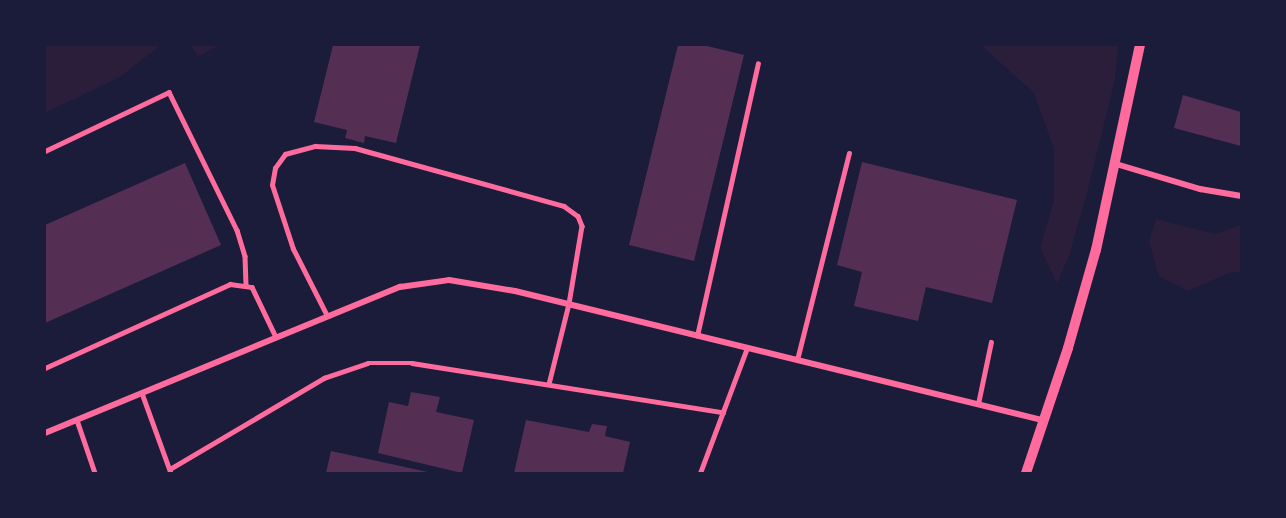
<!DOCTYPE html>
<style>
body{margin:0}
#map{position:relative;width:1286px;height:518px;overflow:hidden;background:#1b1b3a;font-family:"Crimson Pro",serif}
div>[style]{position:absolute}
.green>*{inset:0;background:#2a1e3b}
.building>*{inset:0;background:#542f53}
.service>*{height:4.5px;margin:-2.25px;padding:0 2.25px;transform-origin:2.25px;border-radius:2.25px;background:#ff6b9d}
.minor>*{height:6px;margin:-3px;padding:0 3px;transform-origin:3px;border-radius:3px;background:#ff6b9d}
.tertiary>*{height:10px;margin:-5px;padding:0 5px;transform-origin:5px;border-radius:5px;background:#ff6b9d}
span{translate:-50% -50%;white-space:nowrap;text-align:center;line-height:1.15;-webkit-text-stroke:4.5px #1b1b3a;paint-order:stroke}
.frame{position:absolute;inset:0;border:46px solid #1b1b3a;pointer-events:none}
</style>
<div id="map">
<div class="green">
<div style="clip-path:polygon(45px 45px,161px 45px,120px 77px,45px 113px)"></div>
<div style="clip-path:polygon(191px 45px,219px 45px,198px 57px)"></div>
<div style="clip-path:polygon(981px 45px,1118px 45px,1115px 80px,1087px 193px,1069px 256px,1057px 283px,1040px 248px,1054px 200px,1054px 149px,1034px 93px)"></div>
<div style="clip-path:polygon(1156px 219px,1215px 234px,1241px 225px,1241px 273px,1232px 272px,1187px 291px,1159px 276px,1149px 241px)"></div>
</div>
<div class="building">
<div style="clip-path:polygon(333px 45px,420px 45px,396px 143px,365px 136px,364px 143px,345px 138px,347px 130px,314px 122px)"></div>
<div style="clip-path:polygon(678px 45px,703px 45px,744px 55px,694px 261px,629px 245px)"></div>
<div style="clip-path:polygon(1183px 95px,1241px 112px,1241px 146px,1174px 128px)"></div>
<div style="clip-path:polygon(862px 162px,1017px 200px,992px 303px,926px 287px,918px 321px,854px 306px,862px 272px,837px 265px)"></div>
<div style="clip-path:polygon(185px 163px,221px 245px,45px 323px,45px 225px)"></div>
<div style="clip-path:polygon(411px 392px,440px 397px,436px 412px,474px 420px,462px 473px,378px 453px,389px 402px,408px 406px)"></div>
<div style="clip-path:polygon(526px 420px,589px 432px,592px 424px,607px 426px,605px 436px,630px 442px,623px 473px,514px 473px)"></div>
<div style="clip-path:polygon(331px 451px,428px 472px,428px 473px,326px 473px)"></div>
</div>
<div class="service">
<div style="left:45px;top:151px;width:137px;rotate:-25.4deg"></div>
<div style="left:169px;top:92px;width:154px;rotate:63.8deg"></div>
<div style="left:237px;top:230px;width:27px;rotate:73deg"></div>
<div style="left:245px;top:256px;width:29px;rotate:88deg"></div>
<div style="left:327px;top:316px;width:75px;rotate:-116.9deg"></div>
<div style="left:293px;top:249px;width:67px;rotate:-108.2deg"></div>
<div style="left:272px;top:185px;width:17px;rotate:-80deg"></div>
<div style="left:275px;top:168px;width:17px;rotate:-54deg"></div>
<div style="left:285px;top:154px;width:31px;rotate:-15deg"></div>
<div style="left:315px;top:146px;width:40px;rotate:2.9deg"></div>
<div style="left:355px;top:148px;width:217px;rotate:15.5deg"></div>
<div style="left:564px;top:206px;width:17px;rotate:36deg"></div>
<div style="left:578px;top:216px;width:11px;rotate:68deg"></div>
<div style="left:582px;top:226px;width:79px;rotate:99.5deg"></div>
<div style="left:569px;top:304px;width:82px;rotate:104deg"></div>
<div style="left:697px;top:336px;width:279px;rotate:-77.4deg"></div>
<div style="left:797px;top:360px;width:213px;rotate:-75.9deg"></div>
<div style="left:45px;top:368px;width:203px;rotate:-24.4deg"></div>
<div style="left:230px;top:284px;width:22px;rotate:8deg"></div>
<div style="left:252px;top:287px;width:55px;rotate:64.4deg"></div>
<div style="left:142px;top:393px;width:85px;rotate:70.1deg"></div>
<div style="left:978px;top:404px;width:63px;rotate:-78.2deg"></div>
<div style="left:77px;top:420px;width:56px;rotate:71.2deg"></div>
<div style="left:170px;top:469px;width:179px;rotate:-30.6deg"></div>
<div style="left:324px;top:378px;width:46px;rotate:-18.8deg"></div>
<div style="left:368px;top:363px;width:44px"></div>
<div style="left:412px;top:363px;width:315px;rotate:9deg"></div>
<div style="left:700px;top:473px;width:134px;rotate:-69.4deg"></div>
</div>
<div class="minor">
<div style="left:1116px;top:164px;width:88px;rotate:16.6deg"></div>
<div style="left:1200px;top:189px;width:42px;rotate:9.7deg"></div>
<div style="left:45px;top:433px;width:384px;rotate:-22.4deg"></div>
<div style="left:400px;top:287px;width:49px;rotate:-8.1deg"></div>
<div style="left:449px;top:280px;width:67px;rotate:9.5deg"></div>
<div style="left:515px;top:291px;width:543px;rotate:13.75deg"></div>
</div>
<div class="tertiary">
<div style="left:1026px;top:473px;width:132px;rotate:-71.4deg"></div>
<div style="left:1068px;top:348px;width:102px;rotate:-74.1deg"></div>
<div style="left:1096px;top:250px;width:210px;rotate:-77.9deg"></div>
</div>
<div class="frame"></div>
</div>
